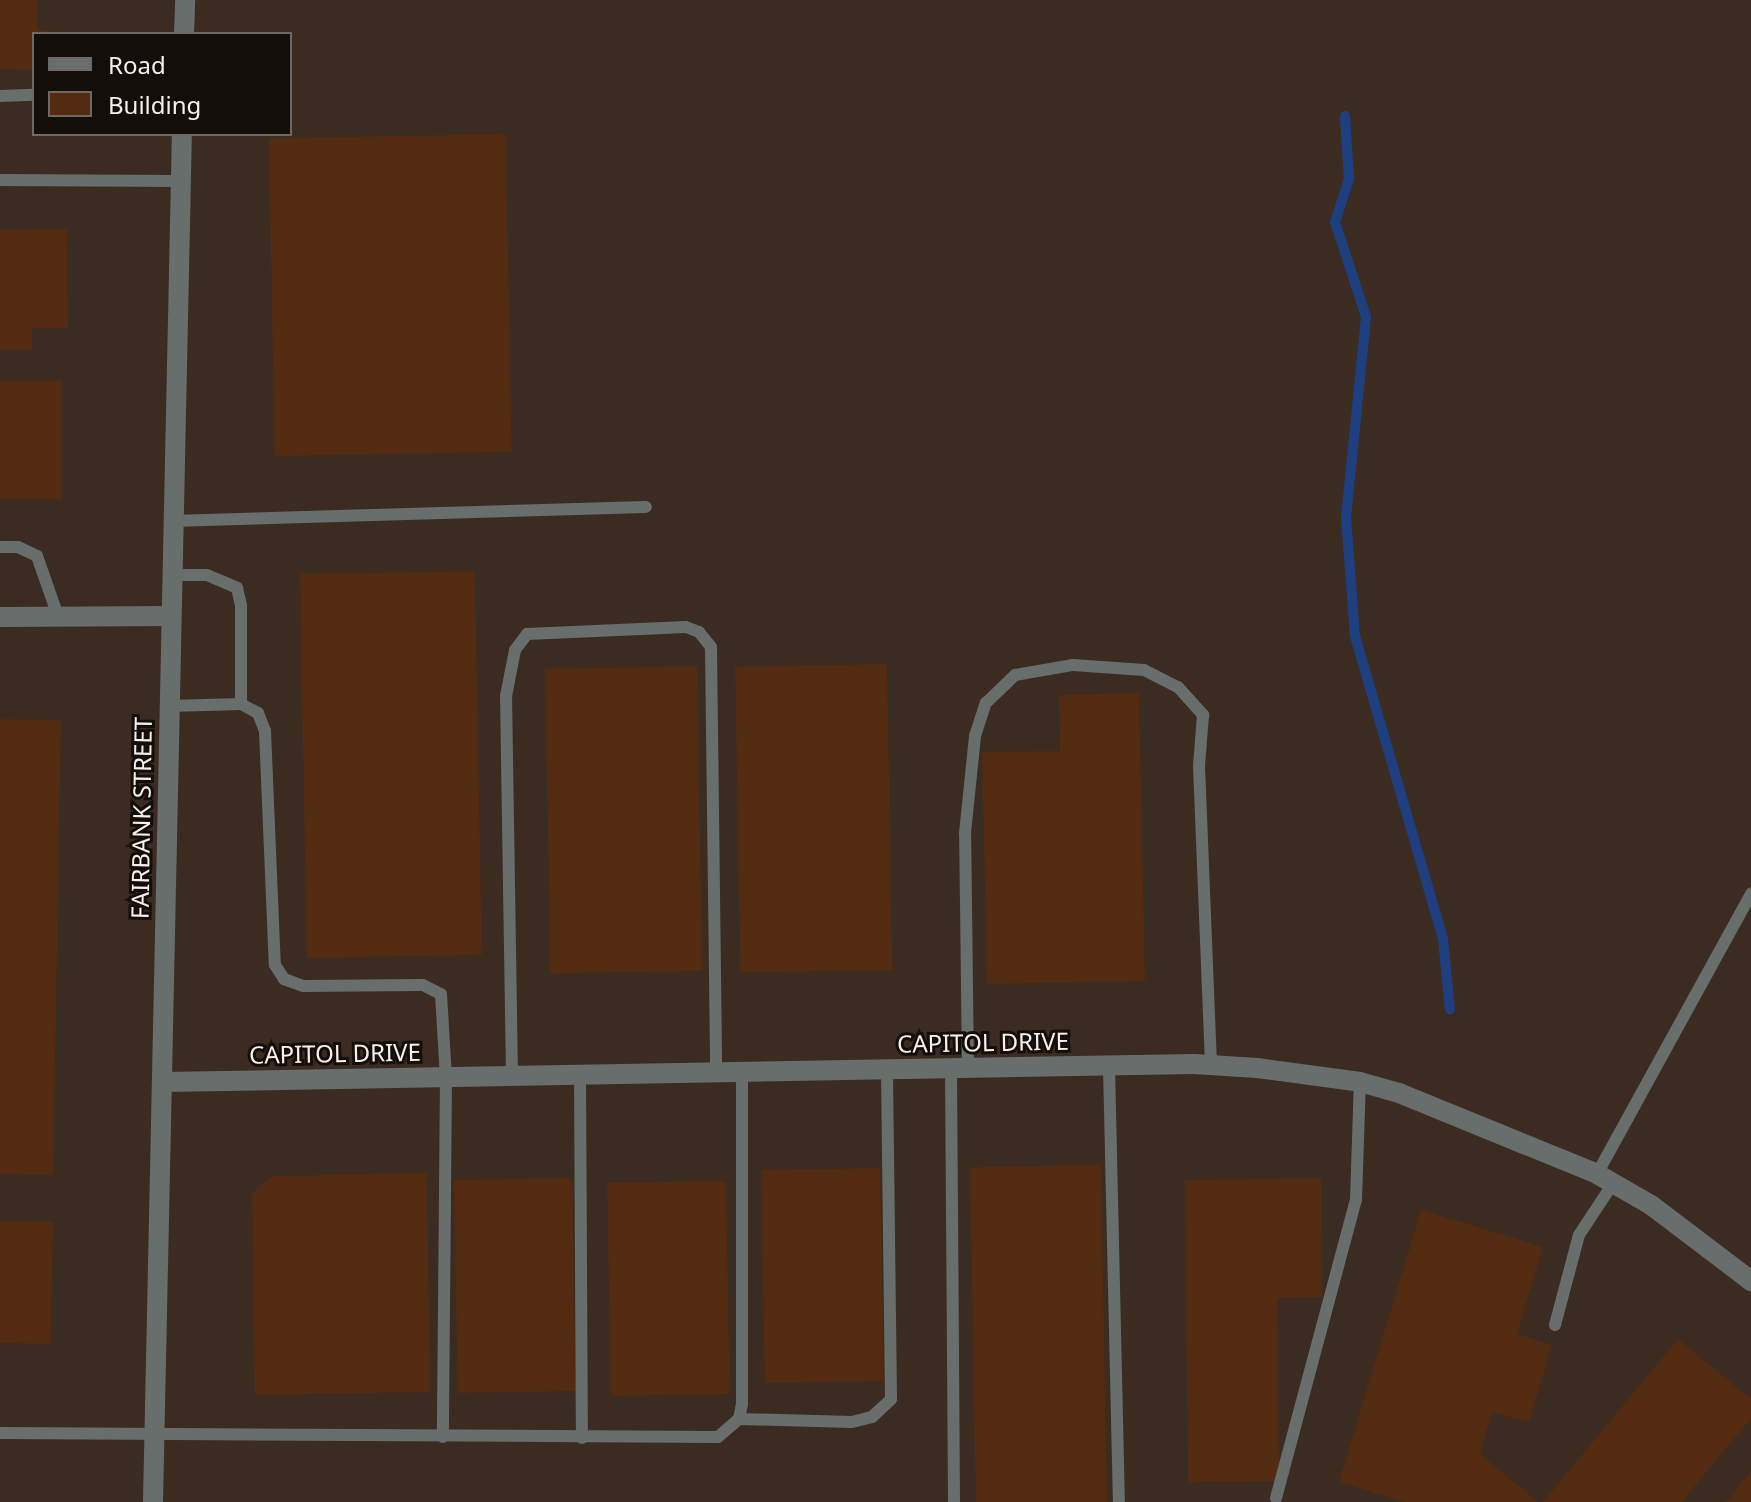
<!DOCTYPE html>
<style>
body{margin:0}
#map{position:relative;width:1751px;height:1502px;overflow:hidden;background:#2f241d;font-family:"Noto Sans",sans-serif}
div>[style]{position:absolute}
.built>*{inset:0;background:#3c2b21}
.stream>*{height:10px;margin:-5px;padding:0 5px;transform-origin:5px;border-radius:5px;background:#1e4081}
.building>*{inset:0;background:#532b10;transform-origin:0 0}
.lane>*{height:12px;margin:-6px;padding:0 6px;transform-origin:6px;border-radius:6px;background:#676e6c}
.street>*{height:20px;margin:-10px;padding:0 10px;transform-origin:10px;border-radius:10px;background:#676e6c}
span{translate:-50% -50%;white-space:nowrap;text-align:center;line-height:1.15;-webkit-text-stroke:6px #140e0b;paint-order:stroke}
.street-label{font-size:24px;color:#f7efea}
.legend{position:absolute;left:32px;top:32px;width:260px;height:104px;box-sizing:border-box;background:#140e0b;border:2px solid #6f6864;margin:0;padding:10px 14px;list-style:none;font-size:24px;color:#f7efea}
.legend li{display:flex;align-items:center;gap:16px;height:40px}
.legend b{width:40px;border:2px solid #6f6864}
</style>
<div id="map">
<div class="built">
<div style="clip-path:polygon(evenodd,0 0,1751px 0,1751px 1502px,0 1502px,0 0,34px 34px,290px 34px,290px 134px,34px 134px,34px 34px)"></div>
</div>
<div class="stream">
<div style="left:1345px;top:116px;width:63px;rotate:86.4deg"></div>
<div style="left:1349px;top:179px;width:45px;rotate:108deg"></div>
<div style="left:1335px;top:222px;width:100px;rotate:71.9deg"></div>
<div style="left:1366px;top:317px;width:201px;rotate:95.7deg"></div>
<div style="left:1346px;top:517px;width:119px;rotate:85.7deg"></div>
<div style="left:1355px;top:636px;width:316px;rotate:73.8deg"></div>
<div style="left:1443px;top:939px;width:71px;rotate:84.4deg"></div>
</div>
<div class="building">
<div style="clip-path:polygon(0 0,37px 0,37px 30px,72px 34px,34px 34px,34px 70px,0 69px)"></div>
<div style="left:506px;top:134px;width:318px;height:237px;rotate:89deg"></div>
<div style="clip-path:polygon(67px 229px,68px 328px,32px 328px,32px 350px,0 350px,0 230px)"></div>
<div style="left:62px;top:381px;width:118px;height:62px;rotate:90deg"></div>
<div style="left:475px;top:571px;width:384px;height:175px;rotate:89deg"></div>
<div style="left:887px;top:664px;width:306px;height:152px;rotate:89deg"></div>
<div style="left:697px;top:666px;width:305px;height:152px;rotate:89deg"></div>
<div style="clip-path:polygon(1139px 693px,1145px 981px,987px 984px,982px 752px,1060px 751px,1059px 695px)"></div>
<div style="left:0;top:719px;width:61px;height:455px;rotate:1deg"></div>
<div style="left:1101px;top:1165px;width:337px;height:131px;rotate:89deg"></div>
<div style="left:880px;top:1168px;width:213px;height:119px;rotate:89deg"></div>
<div style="clip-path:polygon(427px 1173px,430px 1392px,255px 1395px,252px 1193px,272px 1176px)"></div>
<div style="left:572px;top:1178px;width:213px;height:118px;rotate:89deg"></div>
<div style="clip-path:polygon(1321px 1178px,1322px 1297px,1277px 1298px,1279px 1481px,1188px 1482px,1185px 1180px)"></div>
<div style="left:726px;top:1181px;width:213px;height:119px;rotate:89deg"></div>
<div style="clip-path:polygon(1421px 1210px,1543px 1247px,1517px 1334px,1552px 1345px,1529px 1422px,1492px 1412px,1480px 1454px,1538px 1502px,1405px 1502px,1339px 1482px)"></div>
<div style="left:0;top:1221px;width:53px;height:122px;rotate:1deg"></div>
<div style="clip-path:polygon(1678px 1339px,1751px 1399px,1751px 1418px,1682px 1502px,1543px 1502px)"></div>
<div style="clip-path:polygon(1751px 1471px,1751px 1502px,1726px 1502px)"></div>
</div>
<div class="lane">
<div style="left:0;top:96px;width:34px;rotate:-2deg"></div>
<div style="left:0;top:180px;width:181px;rotate:0.3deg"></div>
<div style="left:171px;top:521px;width:475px;rotate:-1.7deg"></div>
<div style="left:0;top:547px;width:18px"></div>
<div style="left:18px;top:547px;width:21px;rotate:25deg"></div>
<div style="left:37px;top:556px;width:64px;rotate:70.7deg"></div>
<div style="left:170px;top:575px;width:37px"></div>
<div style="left:207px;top:575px;width:33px;rotate:23deg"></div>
<div style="left:237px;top:588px;width:17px;rotate:77deg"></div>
<div style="left:241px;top:605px;width:99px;rotate:90deg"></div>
<div style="left:169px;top:706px;width:72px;rotate:-1.6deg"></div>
<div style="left:241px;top:704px;width:19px;rotate:28deg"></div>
<div style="left:258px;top:713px;width:19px;rotate:69deg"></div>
<div style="left:265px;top:731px;width:234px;rotate:87.6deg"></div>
<div style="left:275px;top:965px;width:17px;rotate:57deg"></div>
<div style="left:284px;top:979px;width:20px;rotate:20deg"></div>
<div style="left:303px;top:986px;width:120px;rotate:-0.5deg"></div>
<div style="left:423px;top:985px;width:20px;rotate:27deg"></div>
<div style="left:441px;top:994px;width:83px;rotate:86.6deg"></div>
<div style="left:446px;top:1077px;width:360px;rotate:90.5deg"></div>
<div style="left:1109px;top:1066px;width:436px;rotate:88.7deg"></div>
<div style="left:951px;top:1068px;width:434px;rotate:89.6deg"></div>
<div style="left:968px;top:1068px;width:235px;rotate:-90.7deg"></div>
<div style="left:965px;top:833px;width:98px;rotate:-84.1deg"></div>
<div style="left:975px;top:736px;width:35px;rotate:-72deg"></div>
<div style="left:986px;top:703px;width:40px;rotate:-44deg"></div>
<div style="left:1015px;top:675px;width:59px;rotate:-9.8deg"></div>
<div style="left:1073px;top:665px;width:71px;rotate:4deg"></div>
<div style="left:1144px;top:670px;width:38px;rotate:27deg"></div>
<div style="left:1178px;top:687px;width:38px;rotate:48deg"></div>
<div style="left:1203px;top:715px;width:51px;rotate:94.5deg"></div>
<div style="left:1199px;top:766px;width:299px;rotate:87.7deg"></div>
<div style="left:580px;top:1075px;width:363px;rotate:89.7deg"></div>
<div style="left:512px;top:1076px;width:380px;rotate:-90.9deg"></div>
<div style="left:506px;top:696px;width:47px;rotate:-78.9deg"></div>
<div style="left:515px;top:650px;width:20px;rotate:-53deg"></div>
<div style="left:527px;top:634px;width:159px;rotate:-2.5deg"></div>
<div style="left:686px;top:627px;width:14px;rotate:21deg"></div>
<div style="left:699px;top:632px;width:19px;rotate:51deg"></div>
<div style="left:711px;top:647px;width:426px;rotate:89.3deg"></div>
<div style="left:1597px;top:1174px;width:320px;rotate:-61.2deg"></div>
<div style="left:1555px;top:1325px;width:93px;rotate:-75.1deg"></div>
<div style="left:1579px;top:1235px;width:64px;rotate:-56.6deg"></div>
<div style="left:739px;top:1419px;width:113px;rotate:1.5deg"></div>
<div style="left:852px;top:1422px;width:21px;rotate:-14deg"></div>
<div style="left:872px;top:1417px;width:26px;rotate:-43deg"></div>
<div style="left:891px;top:1399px;width:330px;rotate:-90.7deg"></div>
<div style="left:0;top:1433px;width:718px;rotate:0.32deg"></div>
<div style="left:718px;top:1437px;width:28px;rotate:-41deg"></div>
<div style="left:739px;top:1419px;width:15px;rotate:-79deg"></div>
<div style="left:742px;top:1404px;width:332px;rotate:-90deg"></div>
<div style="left:1276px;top:1498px;width:309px;rotate:-75deg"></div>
<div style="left:1356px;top:1200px;width:118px;rotate:-88.1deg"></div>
</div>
<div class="street">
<div style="left:184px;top:34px;width:34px;rotate:-88deg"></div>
<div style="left:0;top:617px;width:170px;rotate:-0.3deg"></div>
<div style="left:163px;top:1082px;width:1031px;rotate:-1deg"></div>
<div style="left:1194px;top:1064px;width:63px;rotate:3.6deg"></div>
<div style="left:1257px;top:1068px;width:104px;rotate:7.7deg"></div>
<div style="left:1360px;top:1082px;width:41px;rotate:15.8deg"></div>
<div style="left:1399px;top:1093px;width:214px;rotate:22.2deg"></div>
<div style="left:1597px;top:1174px;width:62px;rotate:29.9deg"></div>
<div style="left:1651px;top:1205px;width:126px;rotate:37.2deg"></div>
<div style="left:153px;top:1502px;width:1368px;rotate:-88.79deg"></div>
</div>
<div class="street-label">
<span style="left:141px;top:818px;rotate:-89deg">FAIRBANK STREET</span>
<span style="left:983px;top:1042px;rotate:-1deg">CAPITOL DRIVE</span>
<span style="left:335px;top:1053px;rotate:-1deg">CAPITOL DRIVE</span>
</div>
<ul class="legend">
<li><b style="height:10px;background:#676e6c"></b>Road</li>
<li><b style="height:22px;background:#532b10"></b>Building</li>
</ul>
</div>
